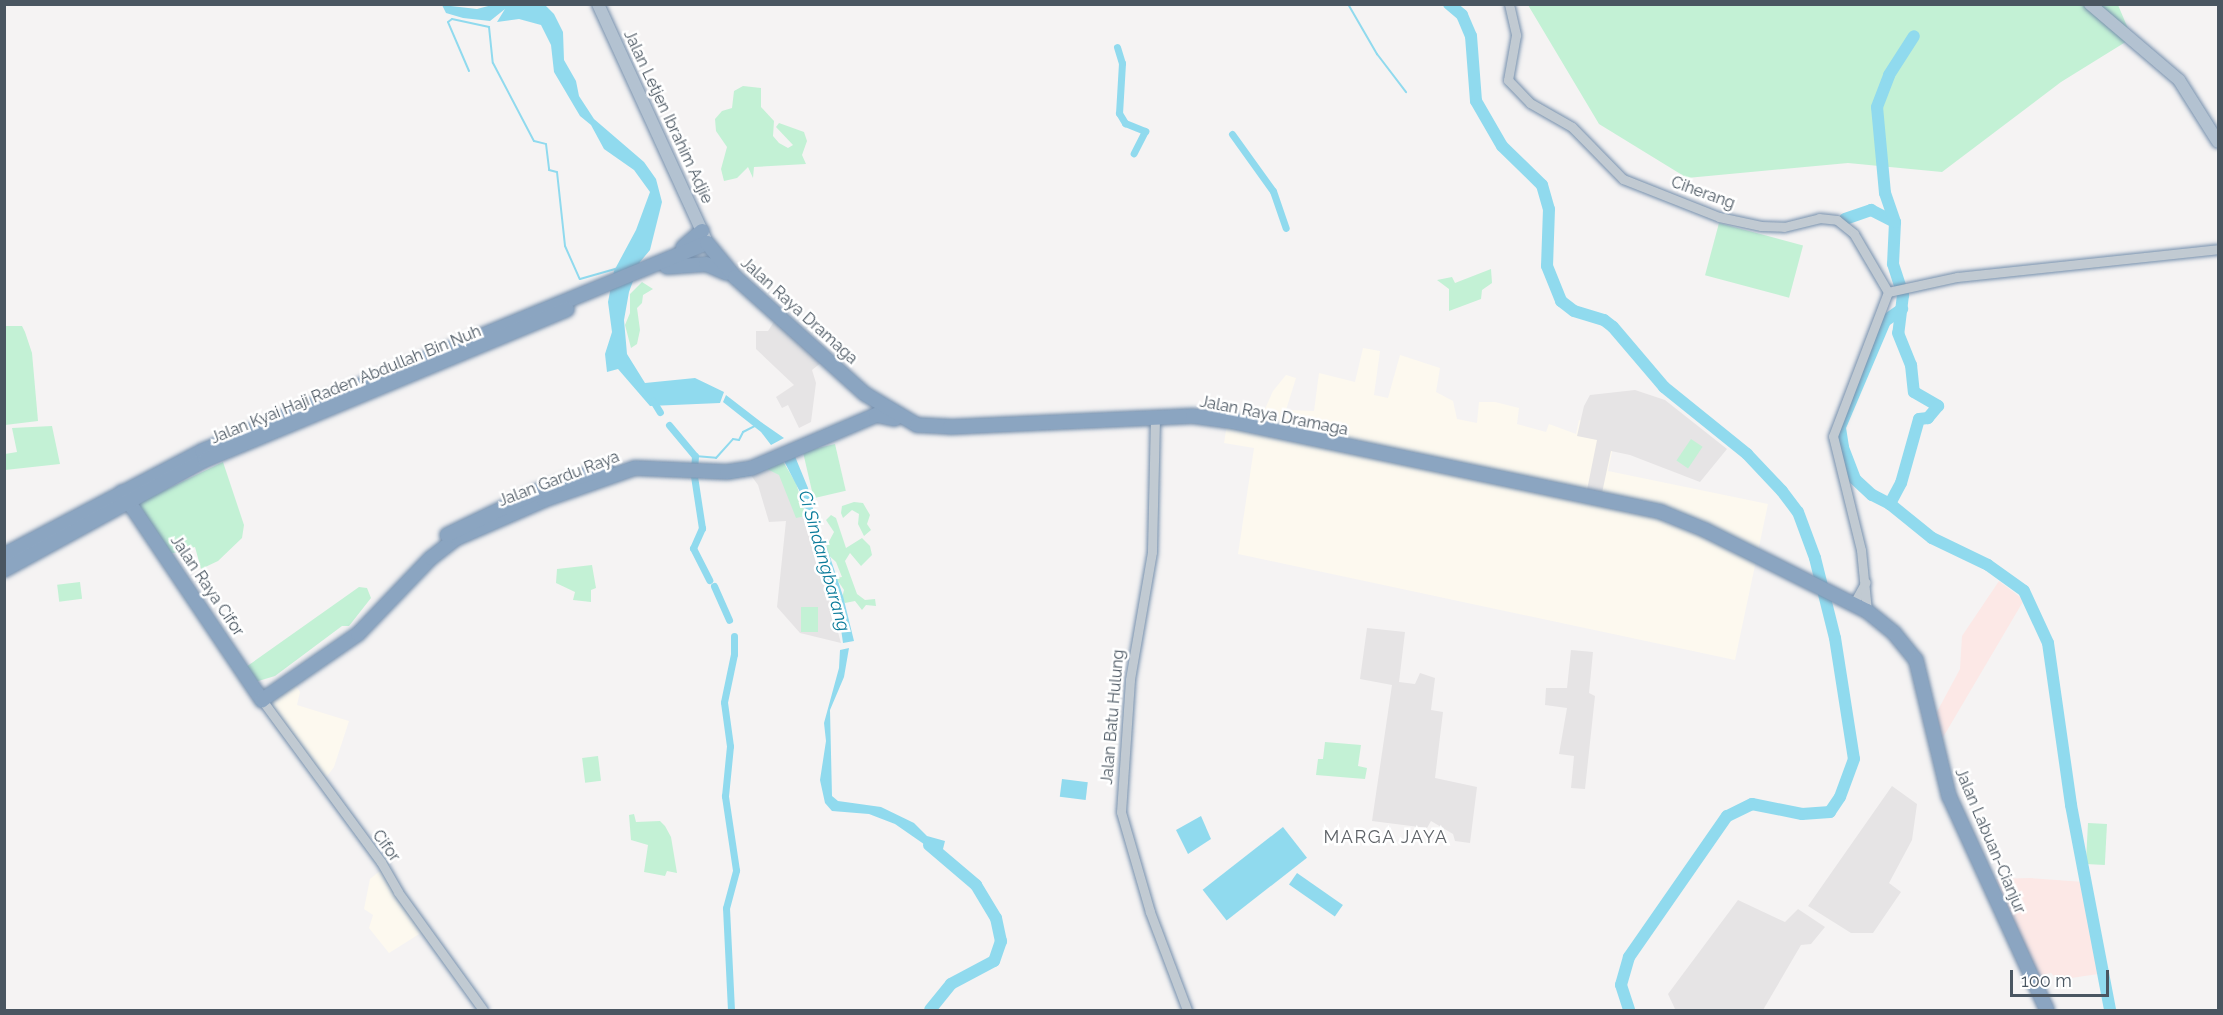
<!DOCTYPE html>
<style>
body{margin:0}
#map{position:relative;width:2223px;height:1015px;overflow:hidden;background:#f5f3f3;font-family:Raleway,sans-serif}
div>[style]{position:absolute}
.commercial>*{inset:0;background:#fdf9ef}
.education>*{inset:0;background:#e6e4e5}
.medical>*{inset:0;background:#fce8e6}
.green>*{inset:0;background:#c3f1d5;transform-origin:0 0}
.water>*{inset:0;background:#90daee;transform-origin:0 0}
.stream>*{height:2px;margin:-1px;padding:0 1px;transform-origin:1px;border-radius:1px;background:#90daee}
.canal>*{height:7px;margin:-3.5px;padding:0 3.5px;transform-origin:3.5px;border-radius:3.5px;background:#90daee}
.river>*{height:12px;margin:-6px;padding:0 6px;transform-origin:6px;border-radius:6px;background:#90daee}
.roads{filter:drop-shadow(0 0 2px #7690ad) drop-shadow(0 0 2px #7690ad)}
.minor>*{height:9px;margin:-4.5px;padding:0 4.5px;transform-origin:4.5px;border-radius:4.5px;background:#c1cad2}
.major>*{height:12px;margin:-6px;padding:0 6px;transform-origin:6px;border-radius:6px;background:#b3c2d1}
.highway>*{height:14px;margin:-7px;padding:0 7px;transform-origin:7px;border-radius:7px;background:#8ba5c1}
span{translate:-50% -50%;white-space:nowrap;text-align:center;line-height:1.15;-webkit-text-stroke:5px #fff;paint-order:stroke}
.street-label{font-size:16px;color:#4a5661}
.water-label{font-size:18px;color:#0c7c9b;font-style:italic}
.neighbourhood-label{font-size:18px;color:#5f6368;letter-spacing:1.5px}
.frame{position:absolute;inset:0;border:6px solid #4a5661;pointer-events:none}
.scale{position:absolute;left:2010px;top:970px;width:99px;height:27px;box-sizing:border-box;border:3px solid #4a5661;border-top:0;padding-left:8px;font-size:18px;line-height:21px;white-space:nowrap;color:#4a5661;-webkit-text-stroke:4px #fff;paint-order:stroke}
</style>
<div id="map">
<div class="commercial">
<div style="clip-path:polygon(1363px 348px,1380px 351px,1374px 395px,1388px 398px,1400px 355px,1440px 368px,1436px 392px,1453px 401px,1457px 419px,1477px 423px,1479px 402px,1495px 402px,1519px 408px,1517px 424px,1546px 432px,1549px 424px,1576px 434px,1579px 420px,1617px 428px,1608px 471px,1768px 504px,1735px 660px,1238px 554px,1254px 448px,1224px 443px,1227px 424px,1256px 429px,1273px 391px,1286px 375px,1296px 378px,1286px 410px,1314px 411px,1319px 373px,1355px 382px)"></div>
<div style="clip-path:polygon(293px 681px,300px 692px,297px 705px,349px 721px,334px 767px,325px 779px,271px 703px)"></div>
<div style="clip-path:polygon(380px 871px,424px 931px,389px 953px,369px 928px,373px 915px,364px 909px,370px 879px)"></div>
</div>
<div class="education">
<div style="clip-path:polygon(775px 320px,822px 362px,812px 370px,816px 383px,811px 422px,799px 428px,788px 405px,782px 408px,776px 397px,794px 385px,756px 349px,756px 331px,768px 331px)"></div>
<div style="clip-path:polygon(1635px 390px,1665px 400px,1727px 449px,1700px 482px,1630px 455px,1611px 451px,1602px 493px,1587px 490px,1597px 440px,1577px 436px,1584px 406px,1590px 395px)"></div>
<div style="clip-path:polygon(782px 459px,802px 500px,841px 643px,800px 633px,777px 607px,786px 521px,769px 522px,758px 485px,750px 474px)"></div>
<div style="clip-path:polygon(1367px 628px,1405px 632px,1399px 682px,1415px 684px,1420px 673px,1435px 678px,1431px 710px,1443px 712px,1435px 778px,1477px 787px,1470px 843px,1455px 841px,1453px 834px,1431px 821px,1427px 828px,1372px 821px,1392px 685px,1360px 679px)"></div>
<div style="clip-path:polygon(1571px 650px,1593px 652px,1589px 693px,1595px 696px,1585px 789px,1571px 788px,1574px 756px,1559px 754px,1567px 708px,1545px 705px,1546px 688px,1567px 688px)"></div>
<div style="clip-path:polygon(1892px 786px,1917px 804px,1912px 840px,1889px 883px,1901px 892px,1873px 933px,1851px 933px,1808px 906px)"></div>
<div style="clip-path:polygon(1738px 900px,1785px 922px,1798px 909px,1825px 927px,1811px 944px,1801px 945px,1763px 1010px,1675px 1009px,1668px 994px)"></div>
</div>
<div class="medical">
<div style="clip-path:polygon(1999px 581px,2024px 600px,1942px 739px,1932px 721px,1960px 669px,1962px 636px)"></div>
<div style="clip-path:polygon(2030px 878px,2084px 882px,2098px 974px,2058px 980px,2051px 973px,2038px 976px,1996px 879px)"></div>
</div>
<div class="green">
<div style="clip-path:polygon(1528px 5px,2118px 5px,2132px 38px,2061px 82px,1942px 172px,1848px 163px,1687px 178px,1599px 124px)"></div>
<div style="clip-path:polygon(743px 86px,761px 88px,761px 107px,774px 121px,773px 136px,779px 143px,788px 148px,793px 145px,776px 127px,779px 123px,804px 132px,807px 141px,802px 155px,806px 164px,754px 167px,753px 178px,748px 167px,737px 178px,724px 181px,721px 169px,727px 147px,716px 131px,715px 119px,722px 111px,732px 108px,734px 91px)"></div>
<div style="left:1719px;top:223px;width:87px;height:54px;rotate:15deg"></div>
<div style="clip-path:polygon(1491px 269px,1492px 283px,1482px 290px,1481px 299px,1449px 311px,1449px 289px,1437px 280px,1452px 277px,1455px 283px)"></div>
<div style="clip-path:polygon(642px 282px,653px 289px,643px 295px,642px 303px,637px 308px,640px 330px,637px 344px,631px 348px,625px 325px,630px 313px,630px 294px)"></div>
<div style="clip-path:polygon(5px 326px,22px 326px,25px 332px,32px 353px,38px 421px,5px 425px)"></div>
<div style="clip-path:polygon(52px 426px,60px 464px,5px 470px,5px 454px,17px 452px,12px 428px)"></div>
<div style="left:1691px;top:439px;width:14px;height:26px;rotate:34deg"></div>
<div style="left:835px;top:444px;width:48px;height:33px;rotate:77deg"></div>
<div style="clip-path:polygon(782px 460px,796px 483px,806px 516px,796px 518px,779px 475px,765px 468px)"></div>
<div style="clip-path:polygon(223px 462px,244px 525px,242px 538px,218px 561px,201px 569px,195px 547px,170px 554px,138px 503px)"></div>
<div style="clip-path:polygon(854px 502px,863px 503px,870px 515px,867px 524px,871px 530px,864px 536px,858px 524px,859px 514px,852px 510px,843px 518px,841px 513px,842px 506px)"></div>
<div style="clip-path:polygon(831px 515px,836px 518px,846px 548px,862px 538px,870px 546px,872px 555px,861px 566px,850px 553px,845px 561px,857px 594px,865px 600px,875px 599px,876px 606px,866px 605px,862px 610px,855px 601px,845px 603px,842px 598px,844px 590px,836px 578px,842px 577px,836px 562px,824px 551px,834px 532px,826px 520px)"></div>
<div style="clip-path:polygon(592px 565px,596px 588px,591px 590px,591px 602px,573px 600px,575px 592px,556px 583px,557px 569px)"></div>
<div style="left:80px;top:582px;width:17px;height:23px;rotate:83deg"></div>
<div style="clip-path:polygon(359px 587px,367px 588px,371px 598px,349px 626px,342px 626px,275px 676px,255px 682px,246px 667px)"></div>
<div style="left:801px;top:607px;width:17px;height:25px"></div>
<div style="clip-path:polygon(1325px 742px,1361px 745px,1358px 766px,1367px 768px,1365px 779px,1316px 775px,1318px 759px,1323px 759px)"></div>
<div style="left:598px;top:756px;width:25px;height:16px;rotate:83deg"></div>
<div style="clip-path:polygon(634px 814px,636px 822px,660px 821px,665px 826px,671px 837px,677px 873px,667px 871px,665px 876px,644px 872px,648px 845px,631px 840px,629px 815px)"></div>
<div style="left:2088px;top:823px;width:19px;height:41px;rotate:3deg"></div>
</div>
<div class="water">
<div style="clip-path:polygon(442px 5px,477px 9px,492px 5px,531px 5px,546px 6px,554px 14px,563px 32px,564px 60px,576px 81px,579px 96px,594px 119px,644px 162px,656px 179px,662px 202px,650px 250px,640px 262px,629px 292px,624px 320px,627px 354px,645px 383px,695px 378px,724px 392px,720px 403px,650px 406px,618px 369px,607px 372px,605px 354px,612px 332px,608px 302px,614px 271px,636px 230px,650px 192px,634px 170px,604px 149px,591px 125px,580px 116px,554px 72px,551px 45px,541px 25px,519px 19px,497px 22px,505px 9px,490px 21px,463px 18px,446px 13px)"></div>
<div style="clip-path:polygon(726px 395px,761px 422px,784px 438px,771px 445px,761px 432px,723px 402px)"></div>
<div style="clip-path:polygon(794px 454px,808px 488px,820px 537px,812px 538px,800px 492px,784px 461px)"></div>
<div style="clip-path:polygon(824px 539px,843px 596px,854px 641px,843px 643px,839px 615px,812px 542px)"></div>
<div style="clip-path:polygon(849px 648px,844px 677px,830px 710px,832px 796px,838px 801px,881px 807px,914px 823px,927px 836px,945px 841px,940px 861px,931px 849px,895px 824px,869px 814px,832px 811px,825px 803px,820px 780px,826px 741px,824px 723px,839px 668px,840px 650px)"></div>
<div style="left:1062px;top:779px;width:26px;height:18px;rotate:7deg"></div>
<div style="clip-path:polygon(1201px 816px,1211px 839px,1188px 854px,1176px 830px)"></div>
<div style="left:1283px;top:827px;width:39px;height:102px;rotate:52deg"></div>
<div style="left:1297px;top:873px;width:56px;height:14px;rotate:35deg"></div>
</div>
<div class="stream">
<div style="left:1348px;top:4px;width:58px;rotate:59.9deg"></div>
<div style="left:1377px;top:54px;width:48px;rotate:52.7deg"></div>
<div style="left:469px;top:71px;width:53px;rotate:-113.2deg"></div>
<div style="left:448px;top:22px;width:5px;rotate:-37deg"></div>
<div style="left:452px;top:19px;width:38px;rotate:12deg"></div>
<div style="left:489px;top:27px;width:36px;rotate:84deg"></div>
<div style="left:493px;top:63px;width:88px;rotate:62.3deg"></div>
<div style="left:534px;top:141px;width:12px;rotate:14deg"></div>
<div style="left:546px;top:144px;width:26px;rotate:83deg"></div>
<div style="left:549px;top:170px;width:8px;rotate:14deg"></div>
<div style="left:557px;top:172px;width:74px;rotate:83.8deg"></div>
<div style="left:565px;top:246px;width:36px;rotate:66deg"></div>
<div style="left:580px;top:279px;width:41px;rotate:-15.8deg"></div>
<div style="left:695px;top:456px;width:21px;rotate:5deg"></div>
<div style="left:716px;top:458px;width:25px;rotate:-48deg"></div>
<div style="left:733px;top:439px;width:6px;rotate:9deg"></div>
<div style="left:739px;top:440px;width:9px;rotate:-63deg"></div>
<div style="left:743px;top:432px;width:13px;rotate:-27deg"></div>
<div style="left:727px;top:478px;width:24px;rotate:-9deg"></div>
</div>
<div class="canal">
<div style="left:1117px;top:47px;width:17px;rotate:73deg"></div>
<div style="left:1122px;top:63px;width:50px;rotate:93.4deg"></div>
<div style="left:1119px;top:113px;width:12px;rotate:59deg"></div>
<div style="left:1125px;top:123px;width:22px;rotate:22deg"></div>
<div style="left:1145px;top:131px;width:25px;rotate:117deg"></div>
<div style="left:1232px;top:134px;width:70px;rotate:54.3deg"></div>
<div style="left:1273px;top:191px;width:39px;rotate:71deg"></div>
<div style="left:653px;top:401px;width:13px;rotate:58deg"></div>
<div style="left:669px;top:425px;width:40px;rotate:50deg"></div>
<div style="left:695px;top:456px;width:16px;rotate:94deg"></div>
<div style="left:694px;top:476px;width:53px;rotate:81.3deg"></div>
<div style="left:702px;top:528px;width:22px;rotate:114deg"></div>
<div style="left:693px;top:548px;width:36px;rotate:63deg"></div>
<div style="left:714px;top:586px;width:37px;rotate:66deg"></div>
<div style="left:731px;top:1010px;width:102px;rotate:-92.8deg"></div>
<div style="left:726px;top:908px;width:39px;rotate:-75deg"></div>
<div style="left:736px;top:870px;width:75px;rotate:-98.5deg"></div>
<div style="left:725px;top:796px;width:50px;rotate:-84.3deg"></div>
<div style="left:730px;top:746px;width:44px;rotate:-97.8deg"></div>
<div style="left:724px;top:702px;width:49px;rotate:-78.2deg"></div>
<div style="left:734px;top:654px;width:18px;rotate:-90deg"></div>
</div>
<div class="river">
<div style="left:1449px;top:4px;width:17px;rotate:40deg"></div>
<div style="left:1462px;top:15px;width:23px;rotate:67deg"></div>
<div style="left:1471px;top:36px;width:65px;rotate:85.6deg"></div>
<div style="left:1476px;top:101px;width:52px;rotate:60deg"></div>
<div style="left:1502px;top:146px;width:56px;rotate:44.3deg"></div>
<div style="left:1542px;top:185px;width:25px;rotate:74deg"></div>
<div style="left:1549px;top:209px;width:57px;rotate:92deg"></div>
<div style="left:1547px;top:266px;width:38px;rotate:68deg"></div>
<div style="left:1561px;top:301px;width:16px;rotate:38deg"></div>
<div style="left:1574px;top:311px;width:31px;rotate:17deg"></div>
<div style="left:1604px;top:320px;width:11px;rotate:38deg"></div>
<div style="left:1613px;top:327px;width:79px;rotate:49.6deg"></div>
<div style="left:1664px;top:387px;width:107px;rotate:38.9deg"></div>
<div style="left:1747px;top:454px;width:51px;rotate:46.6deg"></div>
<div style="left:1782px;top:491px;width:26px;rotate:53deg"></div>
<div style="left:1798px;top:512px;width:49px;rotate:69.7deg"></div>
<div style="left:1815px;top:558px;width:82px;rotate:76deg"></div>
<div style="left:1835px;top:638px;width:122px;rotate:81.1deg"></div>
<div style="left:1854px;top:759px;width:40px;rotate:110.2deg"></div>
<div style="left:1840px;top:797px;width:18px;rotate:124deg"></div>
<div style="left:1830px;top:812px;width:28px;rotate:176deg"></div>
<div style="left:1802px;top:814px;width:51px;rotate:-168.7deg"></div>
<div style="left:1752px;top:804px;width:28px;rotate:154deg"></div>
<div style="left:1727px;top:816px;width:172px;rotate:124.8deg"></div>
<div style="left:1629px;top:957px;width:29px;rotate:106deg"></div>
<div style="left:1621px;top:985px;width:26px;rotate:72deg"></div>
<div style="left:1845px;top:219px;width:28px;rotate:-19deg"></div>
<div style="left:1871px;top:210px;width:27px;rotate:27deg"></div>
<div style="left:1895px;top:222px;width:42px;rotate:92.7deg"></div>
<div style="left:1893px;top:264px;width:33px;rotate:72deg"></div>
<div style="left:1903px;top:295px;width:38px;rotate:97deg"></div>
<div style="left:1898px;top:333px;width:35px;rotate:68deg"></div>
<div style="left:1911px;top:365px;width:27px;rotate:84deg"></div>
<div style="left:1914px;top:392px;width:28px;rotate:30deg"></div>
<div style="left:1938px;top:406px;width:16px;rotate:130deg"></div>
<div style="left:1928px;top:418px;width:9px;rotate:174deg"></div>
<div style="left:1919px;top:419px;width:66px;rotate:105.7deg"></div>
<div style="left:1901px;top:483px;width:24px;rotate:118deg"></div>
<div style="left:1890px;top:504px;width:54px;rotate:39deg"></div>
<div style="left:1932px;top:538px;width:62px;rotate:25.7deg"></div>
<div style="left:1988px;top:565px;width:44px;rotate:35.8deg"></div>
<div style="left:2024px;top:591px;width:57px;rotate:65.2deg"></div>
<div style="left:2048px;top:643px;width:164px;rotate:81.9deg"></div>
<div style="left:2071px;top:805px;width:209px;rotate:79.2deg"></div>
<div style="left:1895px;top:222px;width:31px;rotate:-109deg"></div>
<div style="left:1885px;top:193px;width:86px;rotate:-95.3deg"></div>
<div style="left:1877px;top:107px;width:34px;rotate:-69deg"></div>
<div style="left:1889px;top:75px;width:46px;rotate:-57.3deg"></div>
<div style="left:1890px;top:504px;width:20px;rotate:-153deg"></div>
<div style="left:1872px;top:495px;width:23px;rotate:-137deg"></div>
<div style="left:1855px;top:479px;width:34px;rotate:-111deg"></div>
<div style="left:1843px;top:447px;width:20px;rotate:-99deg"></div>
<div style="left:1840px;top:427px;width:115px;rotate:-67deg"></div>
<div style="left:1885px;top:321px;width:21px;rotate:-35deg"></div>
<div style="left:929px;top:845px;width:62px;rotate:40.4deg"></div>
<div style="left:976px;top:885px;width:39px;rotate:59deg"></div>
<div style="left:996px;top:918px;width:24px;rotate:78deg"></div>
<div style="left:1001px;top:941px;width:21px;rotate:109deg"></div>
<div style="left:994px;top:961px;width:49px;rotate:151.9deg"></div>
<div style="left:951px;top:984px;width:33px;rotate:129deg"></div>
</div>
<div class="roads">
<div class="minor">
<div style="left:1509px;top:4px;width:32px;rotate:77deg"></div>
<div style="left:1516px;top:35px;width:46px;rotate:100.1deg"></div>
<div style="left:1508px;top:80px;width:32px;rotate:46deg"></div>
<div style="left:1530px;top:103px;width:48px;rotate:29.7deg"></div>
<div style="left:1572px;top:127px;width:73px;rotate:45.6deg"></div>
<div style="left:1623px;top:179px;width:103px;rotate:21.6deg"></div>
<div style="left:1719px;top:217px;width:43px;rotate:12.1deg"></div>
<div style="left:1761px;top:226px;width:23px;rotate:2deg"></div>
<div style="left:1784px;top:227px;width:36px;rotate:-14deg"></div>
<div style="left:1819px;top:218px;width:18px;rotate:6deg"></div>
<div style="left:1837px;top:220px;width:22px;rotate:39deg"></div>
<div style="left:1854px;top:234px;width:67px;rotate:59.6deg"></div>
<div style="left:1155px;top:418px;width:134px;rotate:91.3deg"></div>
<div style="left:1152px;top:552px;width:130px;rotate:99.8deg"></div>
<div style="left:1130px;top:680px;width:132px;rotate:93.9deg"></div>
<div style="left:1121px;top:812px;width:104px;rotate:73.8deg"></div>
<div style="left:1150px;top:912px;width:105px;rotate:69.3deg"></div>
<div style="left:1853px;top:605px;width:26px;rotate:-61deg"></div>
<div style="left:1867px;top:611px;width:61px;rotate:-95.6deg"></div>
<div style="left:1861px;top:550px;width:117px;rotate:-103.8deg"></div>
<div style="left:1833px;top:436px;width:154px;rotate:-69.1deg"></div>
<div style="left:1888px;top:292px;width:71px;rotate:-12.3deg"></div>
<div style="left:1957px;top:277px;width:262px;rotate:-6.1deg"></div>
<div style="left:262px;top:700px;width:201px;rotate:53.7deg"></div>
<div style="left:381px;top:862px;width:34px;rotate:60deg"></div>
<div style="left:398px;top:892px;width:145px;rotate:54.2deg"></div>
</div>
<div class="major">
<div style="left:598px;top:4px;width:257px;rotate:65.4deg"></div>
<div style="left:2090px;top:4px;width:117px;rotate:40.5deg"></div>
<div style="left:2179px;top:80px;width:73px;rotate:57.8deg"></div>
</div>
<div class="highway">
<div style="left:683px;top:247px;width:25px;rotate:-40deg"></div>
<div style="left:667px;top:267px;width:39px;rotate:-4deg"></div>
<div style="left:706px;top:264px;width:22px;rotate:24deg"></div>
<div style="left:122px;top:492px;width:251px;rotate:56.1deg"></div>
<div style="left:262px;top:700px;width:116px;rotate:-34.5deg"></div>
<div style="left:358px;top:634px;width:105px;rotate:-46.2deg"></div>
<div style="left:431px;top:558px;width:33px;rotate:-38deg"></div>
<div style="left:457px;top:538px;width:95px;rotate:-23.6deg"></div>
<div style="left:544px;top:500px;width:96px;rotate:-19.4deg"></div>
<div style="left:635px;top:468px;width:92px;rotate:2.5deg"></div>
<div style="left:727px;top:472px;width:25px;rotate:-9deg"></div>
<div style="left:752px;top:468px;width:135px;rotate:-23.1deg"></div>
<div style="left:876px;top:415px;width:19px;rotate:12deg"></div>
<div style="left:447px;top:535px;width:102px;rotate:-25.6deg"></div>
<div style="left:539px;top:491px;width:71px;rotate:-18.9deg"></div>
<div style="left:4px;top:555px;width:224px;rotate:-27.7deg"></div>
<div style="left:202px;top:451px;width:546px;rotate:-22.39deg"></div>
<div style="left:707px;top:243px;width:44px;rotate:50.5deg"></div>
<div style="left:735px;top:277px;width:175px;rotate:42deg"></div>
<div style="left:865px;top:394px;width:61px;rotate:30.8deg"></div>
<div style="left:917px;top:425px;width:33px;rotate:3deg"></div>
<div style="left:950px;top:427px;width:243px;rotate:-2.6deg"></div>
<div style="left:1193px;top:416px;width:42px;rotate:8.1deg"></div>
<div style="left:1235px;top:422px;width:435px;rotate:11.9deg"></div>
<div style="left:1661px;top:512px;width:48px;rotate:22.2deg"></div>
<div style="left:1705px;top:530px;width:181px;rotate:26.6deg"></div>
<div style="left:1867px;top:611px;width:35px;rotate:39deg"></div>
<div style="left:1894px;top:633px;width:35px;rotate:51deg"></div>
<div style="left:1916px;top:660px;width:140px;rotate:76.4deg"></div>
<div style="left:1949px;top:796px;width:235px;rotate:65.4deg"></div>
<div style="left:4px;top:570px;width:229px;rotate:-28.7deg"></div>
<div style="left:205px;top:460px;width:392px;rotate:-22.6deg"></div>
</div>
</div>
<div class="street-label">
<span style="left:668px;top:117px;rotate:65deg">Jalan Letjen Ibrahim Adjie</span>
<span style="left:1703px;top:193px;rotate:20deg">Ciherang</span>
<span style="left:799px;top:311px;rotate:42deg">Jalan Raya Dramaga</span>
<span style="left:346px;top:385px;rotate:-22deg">Jalan Kyai Haji Raden Abdullah Bin Nuh</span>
<span style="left:1274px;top:416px;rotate:11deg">Jalan Raya Dramaga</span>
<span style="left:559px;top:479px;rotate:-21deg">Jalan Gardu Raya</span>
<span style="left:207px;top:586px;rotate:56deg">Jalan Raya Cifor</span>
<span style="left:1113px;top:717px;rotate:-85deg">Jalan Batu Hulung</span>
<span style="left:1990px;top:841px;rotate:67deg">Jalan Labuan-Cianjur</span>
<span style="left:386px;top:846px;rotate:54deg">Cifor</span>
</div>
<div class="water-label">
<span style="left:824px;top:561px;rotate:74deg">Ci Sindangbarang</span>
</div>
<div class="neighbourhood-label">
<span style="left:1386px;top:837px">MARGA JAYA</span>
</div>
<div class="frame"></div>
<div class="scale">100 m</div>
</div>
